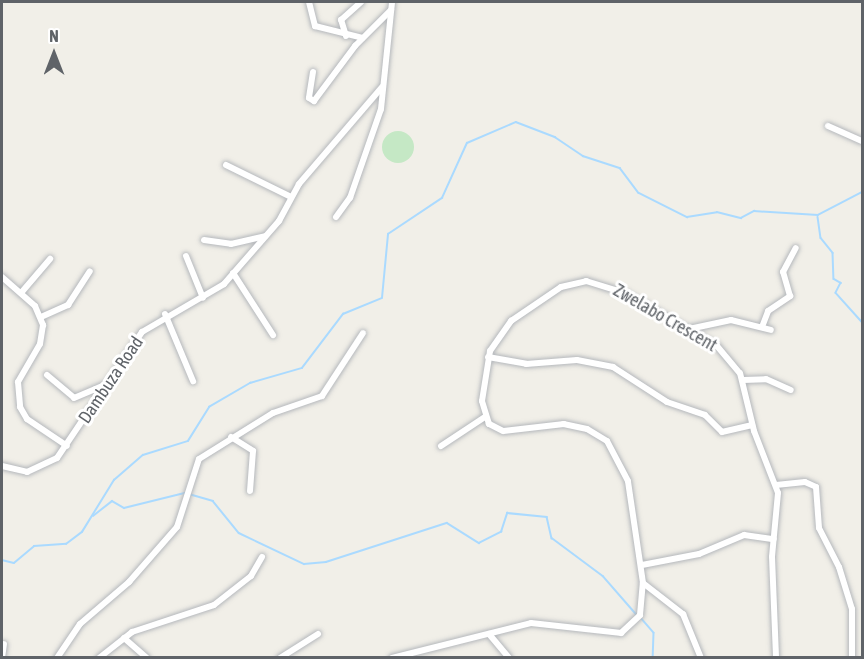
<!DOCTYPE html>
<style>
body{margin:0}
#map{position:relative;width:864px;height:659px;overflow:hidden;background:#f1efe8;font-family:"Asap Condensed",sans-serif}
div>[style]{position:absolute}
.green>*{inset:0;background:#c5e8c5}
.round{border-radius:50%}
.stream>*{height:1.5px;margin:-0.75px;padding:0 0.75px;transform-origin:0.75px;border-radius:0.75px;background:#aadaff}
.roads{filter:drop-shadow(0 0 2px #b5b8bc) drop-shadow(0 0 2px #b5b8bc)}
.minor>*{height:6px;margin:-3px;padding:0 3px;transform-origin:3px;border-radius:3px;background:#fff}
span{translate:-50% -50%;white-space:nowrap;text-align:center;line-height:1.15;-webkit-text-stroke:6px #fff;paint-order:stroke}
.street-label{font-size:18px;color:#5f6368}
.frame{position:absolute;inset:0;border:3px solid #5f6368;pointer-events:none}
.north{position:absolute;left:24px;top:24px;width:60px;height:60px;-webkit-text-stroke:4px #fff;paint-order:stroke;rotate:0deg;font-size:16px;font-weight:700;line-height:24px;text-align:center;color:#5f6368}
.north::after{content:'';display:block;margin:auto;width:21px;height:27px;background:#5f6368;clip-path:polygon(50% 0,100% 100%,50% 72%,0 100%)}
</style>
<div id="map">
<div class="green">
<div class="round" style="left:382px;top:131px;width:32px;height:32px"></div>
</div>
<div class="stream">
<div style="left:818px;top:217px;width:21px;rotate:82deg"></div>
<div style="left:821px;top:238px;width:19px;rotate:51deg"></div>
<div style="left:833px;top:253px;width:26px;rotate:88deg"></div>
<div style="left:834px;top:279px;width:8px;rotate:30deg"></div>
<div style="left:841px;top:283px;width:11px;rotate:117deg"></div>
<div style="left:836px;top:293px;width:39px;rotate:48deg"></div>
<div style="left:189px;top:494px;width:25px;rotate:16deg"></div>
<div style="left:213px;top:501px;width:41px;rotate:50.9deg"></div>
<div style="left:239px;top:533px;width:72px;rotate:25.5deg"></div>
<div style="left:304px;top:564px;width:22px;rotate:-5deg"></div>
<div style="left:326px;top:562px;width:127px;rotate:-17.9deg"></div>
<div style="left:447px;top:523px;width:38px;rotate:32deg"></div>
<div style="left:479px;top:543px;width:25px;rotate:-27deg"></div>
<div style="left:501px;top:532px;width:20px;rotate:-72deg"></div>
<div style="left:507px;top:513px;width:40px;rotate:5.7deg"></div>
<div style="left:547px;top:517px;width:22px;rotate:77deg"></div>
<div style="left:552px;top:538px;width:64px;rotate:36.7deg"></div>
<div style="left:603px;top:576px;width:52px;rotate:48.9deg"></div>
<div style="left:93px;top:516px;width:24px;rotate:-38deg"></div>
<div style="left:112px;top:501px;width:14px;rotate:30deg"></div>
<div style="left:124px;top:508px;width:63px;rotate:-13.8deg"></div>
<div style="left:2px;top:560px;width:12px;rotate:14deg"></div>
<div style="left:14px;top:563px;width:26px;rotate:-40deg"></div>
<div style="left:34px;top:546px;width:32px;rotate:-4deg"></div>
<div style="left:66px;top:544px;width:20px;rotate:-37deg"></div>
<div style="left:82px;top:532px;width:61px;rotate:-58.4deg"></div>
<div style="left:114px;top:480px;width:38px;rotate:-41deg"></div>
<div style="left:143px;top:455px;width:47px;rotate:-17.3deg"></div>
<div style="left:188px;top:441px;width:40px;rotate:-58deg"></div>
<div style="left:209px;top:407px;width:48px;rotate:-30.3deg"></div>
<div style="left:250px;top:383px;width:54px;rotate:-16.1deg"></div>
<div style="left:302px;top:368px;width:68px;rotate:-52.8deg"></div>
<div style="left:343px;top:314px;width:42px;rotate:-22.3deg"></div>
<div style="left:382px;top:298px;width:64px;rotate:-84.6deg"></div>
<div style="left:388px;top:234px;width:65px;rotate:-33.7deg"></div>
<div style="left:442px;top:198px;width:60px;rotate:-65.6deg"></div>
<div style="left:467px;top:143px;width:53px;rotate:-23.2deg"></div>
<div style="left:516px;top:122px;width:42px;rotate:21deg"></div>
<div style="left:555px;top:137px;width:34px;rotate:34deg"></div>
<div style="left:583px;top:156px;width:39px;rotate:18deg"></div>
<div style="left:620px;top:168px;width:31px;rotate:53deg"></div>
<div style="left:639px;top:193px;width:54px;rotate:26.6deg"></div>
<div style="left:687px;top:217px;width:30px;rotate:-9deg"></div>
<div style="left:717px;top:212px;width:25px;rotate:14deg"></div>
<div style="left:741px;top:218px;width:15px;rotate:-28deg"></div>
<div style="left:754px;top:211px;width:64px;rotate:3.6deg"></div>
<div style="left:818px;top:215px;width:50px;rotate:-27.6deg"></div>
<div style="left:642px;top:619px;width:18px;rotate:49deg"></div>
<div style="left:654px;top:633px;width:25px;rotate:92deg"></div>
</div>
<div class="roads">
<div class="minor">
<div style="left:309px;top:2px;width:25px;rotate:76deg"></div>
<div style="left:315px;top:26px;width:49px;rotate:14deg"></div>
<div style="left:346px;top:36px;width:17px;rotate:-107deg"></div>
<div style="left:341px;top:20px;width:27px;rotate:-42deg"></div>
<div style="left:313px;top:72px;width:26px;rotate:99deg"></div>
<div style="left:309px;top:98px;width:6px;rotate:31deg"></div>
<div style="left:314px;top:101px;width:69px;rotate:-53.3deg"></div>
<div style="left:355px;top:46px;width:51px;rotate:-45deg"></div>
<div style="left:828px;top:126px;width:37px;rotate:24deg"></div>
<div style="left:226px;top:165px;width:72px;rotate:26.2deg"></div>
<div style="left:336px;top:217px;width:24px;rotate:-54deg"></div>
<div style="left:350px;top:198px;width:94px;rotate:-70.8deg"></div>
<div style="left:381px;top:109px;width:108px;rotate:-84.1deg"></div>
<div style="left:204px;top:240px;width:27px;rotate:8deg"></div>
<div style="left:231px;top:244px;width:35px;rotate:-13deg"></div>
<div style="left:186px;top:256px;width:45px;rotate:68deg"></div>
<div style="left:233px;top:273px;width:74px;rotate:57.2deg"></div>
<div style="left:2px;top:277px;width:44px;rotate:41.3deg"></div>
<div style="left:35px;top:306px;width:21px;rotate:67deg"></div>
<div style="left:43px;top:325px;width:19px;rotate:99deg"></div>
<div style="left:40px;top:344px;width:44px;rotate:120.1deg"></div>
<div style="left:18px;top:382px;width:25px;rotate:85deg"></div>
<div style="left:20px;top:407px;width:14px;rotate:60deg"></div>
<div style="left:27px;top:419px;width:48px;rotate:34deg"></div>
<div style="left:21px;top:293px;width:45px;rotate:-49.5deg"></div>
<div style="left:165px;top:314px;width:73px;rotate:67.3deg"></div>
<div style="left:41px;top:317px;width:30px;rotate:-24deg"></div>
<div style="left:68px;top:305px;width:40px;rotate:-57.1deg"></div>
<div style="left:762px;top:327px;width:17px;rotate:-69deg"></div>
<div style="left:768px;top:311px;width:27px;rotate:-34deg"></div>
<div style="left:790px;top:296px;width:25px;rotate:-106deg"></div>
<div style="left:783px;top:272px;width:27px;rotate:-62deg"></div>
<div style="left:689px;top:329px;width:43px;rotate:-12.1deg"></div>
<div style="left:731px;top:320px;width:41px;rotate:14deg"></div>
<div style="left:488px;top:357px;width:39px;rotate:10deg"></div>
<div style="left:526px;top:364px;width:51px;rotate:-4.5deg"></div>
<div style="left:577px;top:360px;width:37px;rotate:11deg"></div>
<div style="left:613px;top:367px;width:64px;rotate:32.9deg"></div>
<div style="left:667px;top:402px;width:40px;rotate:18.9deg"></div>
<div style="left:705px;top:415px;width:24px;rotate:45deg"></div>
<div style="left:722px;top:432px;width:31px;rotate:-13deg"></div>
<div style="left:47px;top:375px;width:35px;rotate:40deg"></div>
<div style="left:74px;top:398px;width:34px;rotate:-23deg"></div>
<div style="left:743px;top:380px;width:23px;rotate:-2deg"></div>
<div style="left:766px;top:379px;width:27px;rotate:24deg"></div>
<div style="left:231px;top:437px;width:26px;rotate:32deg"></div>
<div style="left:253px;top:451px;width:40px;rotate:94.3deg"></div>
<div style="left:441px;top:446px;width:53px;rotate:-33.4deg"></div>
<div style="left:2px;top:466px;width:26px;rotate:13deg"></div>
<div style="left:27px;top:472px;width:33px;rotate:-25deg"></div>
<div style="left:57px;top:458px;width:152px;rotate:-56deg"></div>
<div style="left:142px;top:332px;width:95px;rotate:-30.3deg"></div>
<div style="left:224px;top:284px;width:84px;rotate:-48.9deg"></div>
<div style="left:279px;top:221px;width:42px;rotate:-61.6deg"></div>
<div style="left:299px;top:184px;width:128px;rotate:-49.4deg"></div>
<div style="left:776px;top:485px;width:29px;rotate:-6deg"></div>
<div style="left:805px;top:482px;width:12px;rotate:24deg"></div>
<div style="left:816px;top:487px;width:41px;rotate:85.8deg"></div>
<div style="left:819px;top:528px;width:44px;rotate:62.9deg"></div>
<div style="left:839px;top:567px;width:44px;rotate:72.8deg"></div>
<div style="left:852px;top:609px;width:49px;rotate:90deg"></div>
<div style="left:642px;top:565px;width:58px;rotate:-10.9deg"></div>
<div style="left:699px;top:554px;width:49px;rotate:-22.9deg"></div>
<div style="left:744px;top:535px;width:30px;rotate:8deg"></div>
<div style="left:643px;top:583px;width:51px;rotate:37.8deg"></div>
<div style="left:683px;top:614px;width:48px;rotate:67.8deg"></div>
<div style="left:489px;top:634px;width:31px;rotate:50deg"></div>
<div style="left:124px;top:638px;width:30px;rotate:41deg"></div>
<div style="left:2px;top:658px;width:14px;rotate:-82deg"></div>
<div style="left:57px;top:658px;width:41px;rotate:-55.9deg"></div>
<div style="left:80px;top:624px;width:65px;rotate:-40.6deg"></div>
<div style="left:129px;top:582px;width:73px;rotate:-48.9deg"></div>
<div style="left:177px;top:527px;width:71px;rotate:-72.1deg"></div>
<div style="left:199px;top:459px;width:87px;rotate:-31.9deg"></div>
<div style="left:273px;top:413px;width:52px;rotate:-19.1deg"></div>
<div style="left:322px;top:396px;width:75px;rotate:-56.9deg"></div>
<div style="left:99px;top:658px;width:42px;rotate:-38.2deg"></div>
<div style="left:132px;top:632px;width:86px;rotate:-18.2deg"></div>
<div style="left:214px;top:605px;width:47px;rotate:-38.1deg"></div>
<div style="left:251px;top:576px;width:22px;rotate:-60deg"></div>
<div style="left:280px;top:658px;width:45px;rotate:-32.3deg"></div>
<div style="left:392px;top:658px;width:143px;rotate:-14.1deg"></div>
<div style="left:531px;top:623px;width:91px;rotate:6.3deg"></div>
<div style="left:621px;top:633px;width:26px;rotate:-43deg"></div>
<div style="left:640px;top:615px;width:32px;rotate:-85deg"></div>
<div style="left:643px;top:583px;width:103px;rotate:-98.4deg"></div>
<div style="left:628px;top:481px;width:45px;rotate:-117.7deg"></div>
<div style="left:607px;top:441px;width:23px;rotate:-149deg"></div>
<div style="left:587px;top:429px;width:24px;rotate:-168deg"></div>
<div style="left:564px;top:424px;width:61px;rotate:173.5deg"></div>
<div style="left:503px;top:431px;width:16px;rotate:-153deg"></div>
<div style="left:489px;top:424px;width:24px;rotate:-107deg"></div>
<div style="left:482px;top:401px;width:51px;rotate:-80.9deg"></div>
<div style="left:490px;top:351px;width:37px;rotate:-55deg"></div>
<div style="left:511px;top:321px;width:60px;rotate:-34.2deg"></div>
<div style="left:561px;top:287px;width:26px;rotate:-13deg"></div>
<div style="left:586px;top:281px;width:41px;rotate:17.1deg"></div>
<div style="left:625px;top:293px;width:106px;rotate:29.9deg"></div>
<div style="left:717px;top:346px;width:35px;rotate:50deg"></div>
<div style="left:740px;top:373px;width:60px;rotate:76.4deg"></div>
<div style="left:754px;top:431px;width:66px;rotate:68.8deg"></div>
<div style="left:778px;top:493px;width:64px;rotate:95.4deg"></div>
<div style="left:772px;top:557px;width:101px;rotate:87.7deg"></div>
</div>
</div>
<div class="street-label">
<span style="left:665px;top:318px;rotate:30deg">Zwelabo Crescent</span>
<span style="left:111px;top:380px;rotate:-56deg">Dambuza Road</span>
</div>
<div class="frame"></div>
<div class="north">N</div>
</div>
